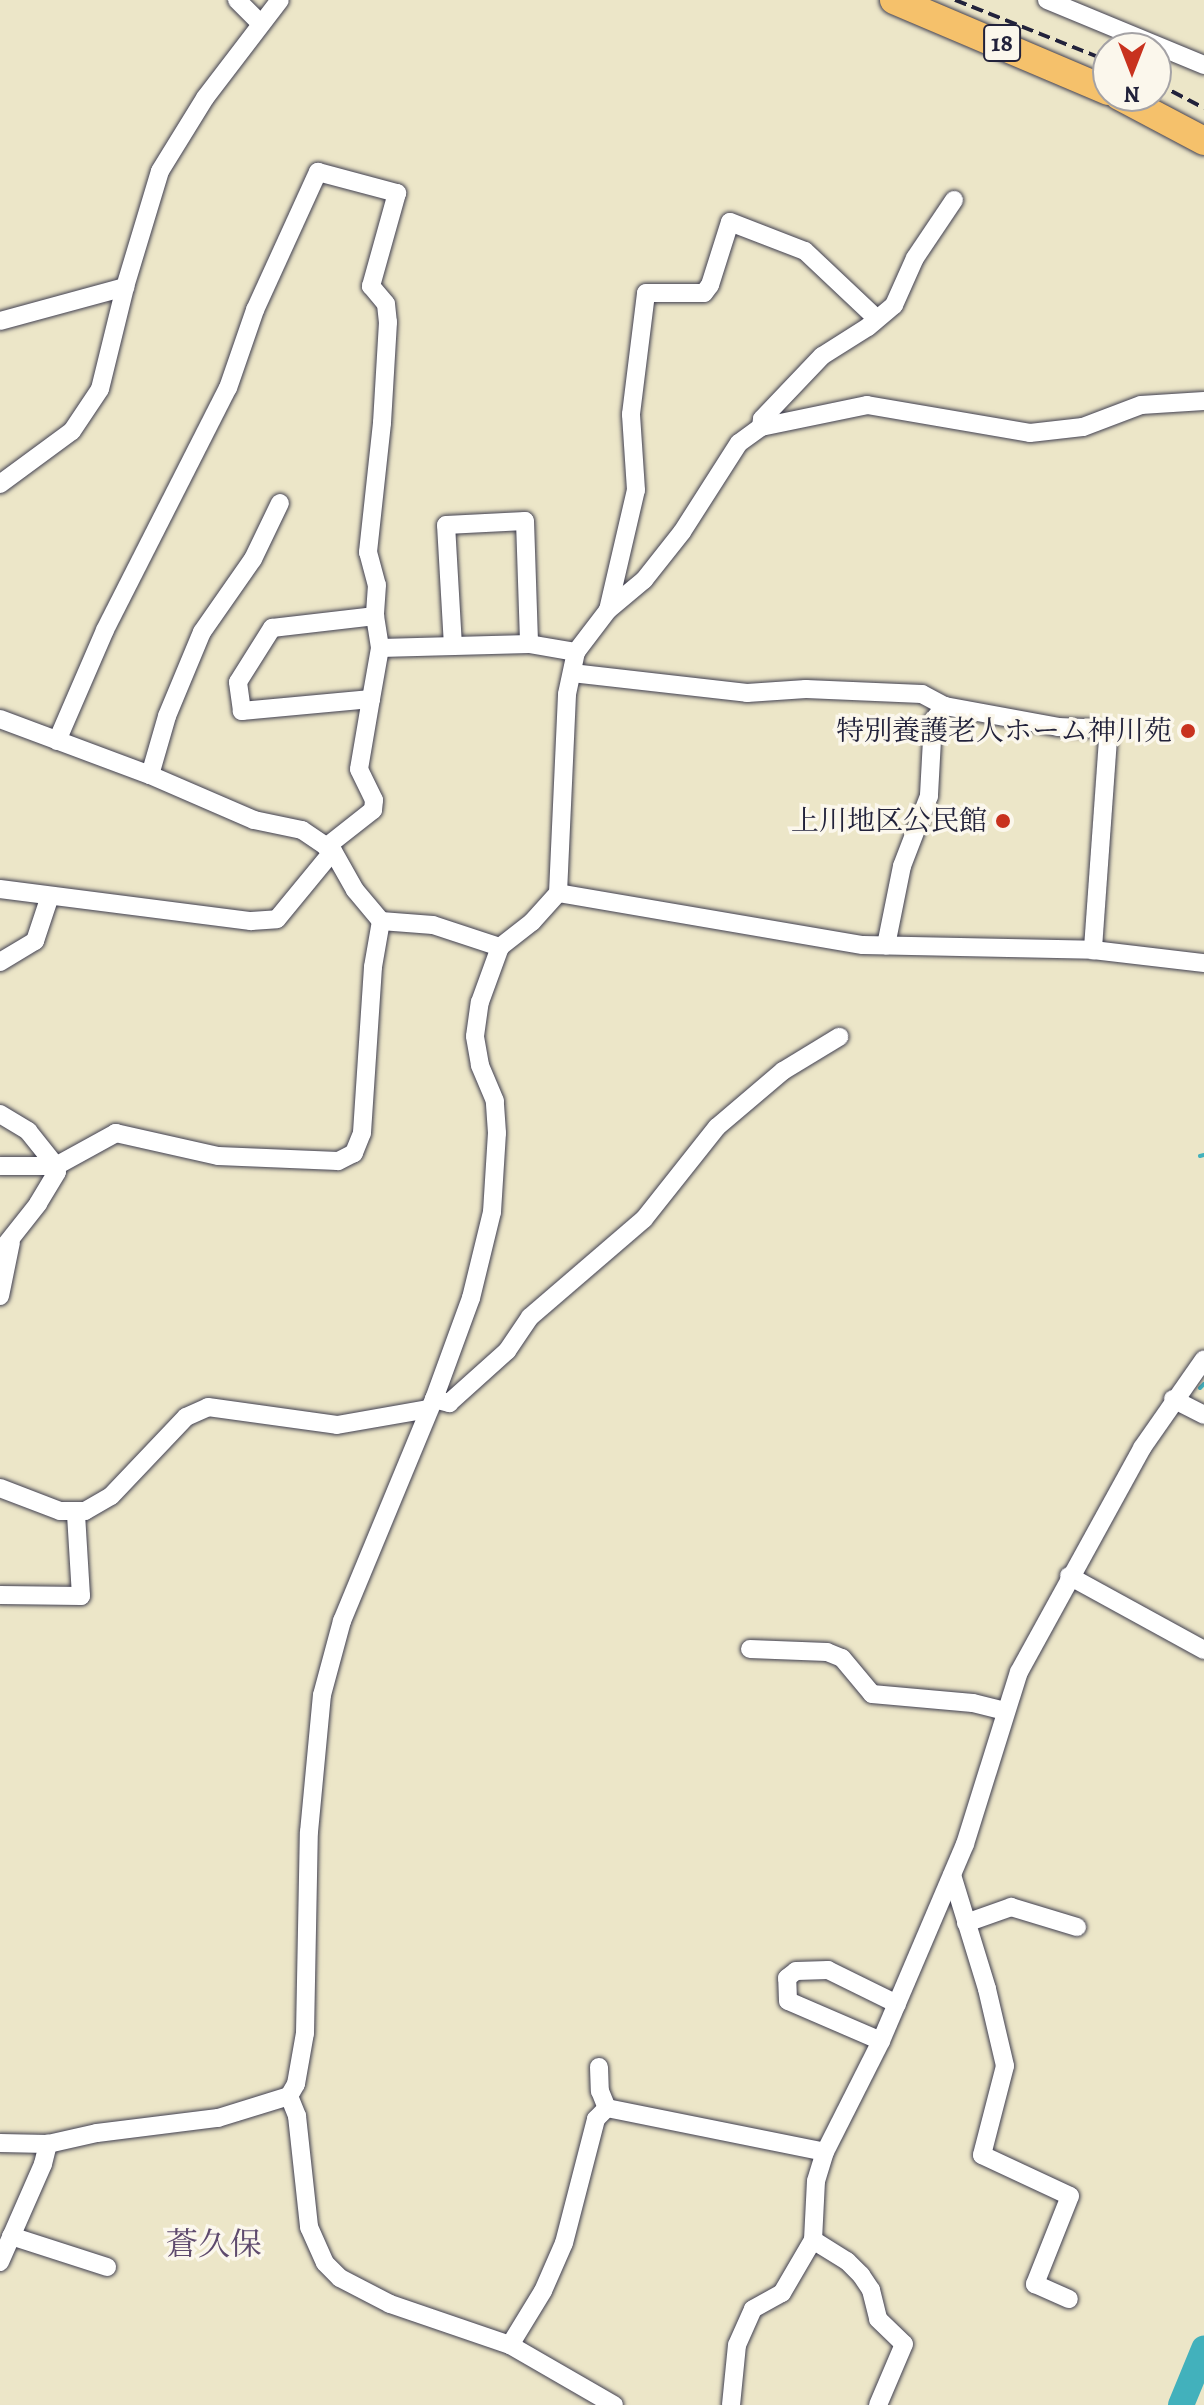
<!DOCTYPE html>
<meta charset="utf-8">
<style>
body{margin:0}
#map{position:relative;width:1204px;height:2405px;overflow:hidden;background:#ece6c8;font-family:Alegreya,"Noto Serif JP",serif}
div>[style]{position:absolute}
.stream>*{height:4px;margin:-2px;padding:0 2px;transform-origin:2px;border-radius:2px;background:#42b1bc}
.river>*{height:26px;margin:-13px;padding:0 13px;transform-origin:13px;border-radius:13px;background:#42b1bc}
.roads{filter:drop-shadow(0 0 2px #403f50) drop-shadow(0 0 2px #403f50)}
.minor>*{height:18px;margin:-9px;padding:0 9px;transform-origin:9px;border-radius:9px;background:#fff}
.highway>*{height:28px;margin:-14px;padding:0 14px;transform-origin:14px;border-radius:14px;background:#f5c16b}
.rail>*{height:4px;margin-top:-2px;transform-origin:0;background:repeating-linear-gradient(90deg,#22223b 0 12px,transparent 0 18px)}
.dots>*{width:22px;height:22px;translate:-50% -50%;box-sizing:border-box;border:4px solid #fbf7ec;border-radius:50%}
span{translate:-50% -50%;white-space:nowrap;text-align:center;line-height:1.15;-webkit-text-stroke:7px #fbf7ec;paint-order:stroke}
.shield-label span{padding:2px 6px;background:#fbf7ec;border:2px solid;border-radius:6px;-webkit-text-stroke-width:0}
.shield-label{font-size:26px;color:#22223b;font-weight:700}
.poi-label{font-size:28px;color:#22223b}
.right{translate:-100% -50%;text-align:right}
.quarter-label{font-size:32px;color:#5e4a6d}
.north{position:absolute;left:1092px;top:32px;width:80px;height:80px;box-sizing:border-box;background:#fbf7ec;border:2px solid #a4a2a5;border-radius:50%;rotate:180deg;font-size:22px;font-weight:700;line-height:32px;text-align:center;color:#22223b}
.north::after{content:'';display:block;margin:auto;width:28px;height:36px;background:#c8321e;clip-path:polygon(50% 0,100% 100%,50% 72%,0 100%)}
</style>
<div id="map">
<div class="stream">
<div style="left:1200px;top:1156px;width:4px;rotate:-14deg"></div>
<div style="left:1200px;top:1388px;width:6px;rotate:-45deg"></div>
</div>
<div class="river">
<div style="left:1181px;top:2405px;width:61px;rotate:-67.7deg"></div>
</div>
<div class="roads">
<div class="minor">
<div style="left:237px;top:0;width:33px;rotate:45deg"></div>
<div style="left:1047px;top:0;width:170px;rotate:22.5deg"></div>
<div style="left:0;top:321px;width:130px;rotate:-15.2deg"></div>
<div style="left:761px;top:427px;width:8px;rotate:-83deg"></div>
<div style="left:762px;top:419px;width:87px;rotate:-46.4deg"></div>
<div style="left:822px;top:356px;width:54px;rotate:-32.2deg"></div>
<div style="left:868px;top:327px;width:34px;rotate:-40deg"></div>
<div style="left:894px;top:305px;width:51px;rotate:-65.9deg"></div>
<div style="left:915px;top:258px;width:70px;rotate:-56.1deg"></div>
<div style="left:0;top:484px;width:89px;rotate:-36.4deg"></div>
<div style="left:72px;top:431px;width:50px;rotate:-56.3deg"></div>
<div style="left:100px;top:389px;width:105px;rotate:-76.2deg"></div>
<div style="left:125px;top:287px;width:121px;rotate:-73.2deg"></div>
<div style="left:160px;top:171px;width:86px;rotate:-58.3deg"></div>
<div style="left:205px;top:98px;width:123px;rotate:-52.6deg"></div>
<div style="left:608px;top:610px;width:123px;rotate:-76.9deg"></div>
<div style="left:636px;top:490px;width:76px;rotate:-93.8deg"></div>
<div style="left:631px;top:414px;width:122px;rotate:-82.9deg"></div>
<div style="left:646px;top:293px;width:58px"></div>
<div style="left:704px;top:293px;width:10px;rotate:-53deg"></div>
<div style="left:710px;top:285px;width:66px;rotate:-72.4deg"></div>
<div style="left:730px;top:222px;width:80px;rotate:21.1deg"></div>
<div style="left:805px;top:251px;width:98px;rotate:43.3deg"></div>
<div style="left:453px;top:646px;width:121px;rotate:-93.3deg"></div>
<div style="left:446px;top:525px;width:79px;rotate:-2.9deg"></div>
<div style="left:525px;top:521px;width:123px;rotate:88.1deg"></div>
<div style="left:380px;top:648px;width:149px;rotate:-1.5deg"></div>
<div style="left:529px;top:644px;width:48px;rotate:9.7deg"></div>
<div style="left:572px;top:673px;width:176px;rotate:6.5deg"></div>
<div style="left:747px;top:693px;width:59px;rotate:-3.9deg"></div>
<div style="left:806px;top:689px;width:116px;rotate:2.5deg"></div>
<div style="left:922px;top:694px;width:26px;rotate:28deg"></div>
<div style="left:945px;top:706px;width:19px;rotate:129deg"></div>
<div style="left:933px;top:721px;width:75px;rotate:93.1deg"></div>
<div style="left:929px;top:796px;width:75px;rotate:111.1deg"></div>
<div style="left:902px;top:866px;width:81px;rotate:101.4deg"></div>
<div style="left:945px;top:706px;width:115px;rotate:10.5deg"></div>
<div style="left:1058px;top:727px;width:33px;rotate:2deg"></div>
<div style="left:1091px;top:728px;width:10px;rotate:17deg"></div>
<div style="left:1101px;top:731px;width:11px;rotate:49deg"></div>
<div style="left:1108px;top:739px;width:212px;rotate:94.1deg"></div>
<div style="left:0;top:719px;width:160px;rotate:20.5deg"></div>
<div style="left:150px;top:775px;width:113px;rotate:23.4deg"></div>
<div style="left:254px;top:820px;width:49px;rotate:11.8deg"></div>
<div style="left:302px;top:830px;width:37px;rotate:34deg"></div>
<div style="left:333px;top:851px;width:45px;rotate:60.6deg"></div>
<div style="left:355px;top:890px;width:40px;rotate:50deg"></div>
<div style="left:381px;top:921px;width:47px;rotate:99.9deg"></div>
<div style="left:373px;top:967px;width:166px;rotate:93.8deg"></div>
<div style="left:362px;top:1133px;width:22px;rotate:112deg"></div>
<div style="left:354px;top:1153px;width:18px;rotate:153deg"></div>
<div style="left:338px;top:1161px;width:120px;rotate:-177.6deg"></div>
<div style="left:218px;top:1156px;width:105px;rotate:-167.3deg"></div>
<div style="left:116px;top:1133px;width:68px;rotate:151.2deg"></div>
<div style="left:56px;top:1166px;width:56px;rotate:180deg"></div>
<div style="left:57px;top:741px;width:121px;rotate:-66.6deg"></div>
<div style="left:105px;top:630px;width:271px;rotate:-63.1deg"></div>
<div style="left:228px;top:388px;width:83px;rotate:-70.9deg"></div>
<div style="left:255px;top:310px;width:152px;rotate:-65.5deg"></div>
<div style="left:318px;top:172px;width:82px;rotate:14.9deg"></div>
<div style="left:397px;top:193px;width:97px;rotate:105.6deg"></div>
<div style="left:371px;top:286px;width:23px;rotate:50deg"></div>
<div style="left:386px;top:304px;width:18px;rotate:84deg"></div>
<div style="left:388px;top:322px;width:101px;rotate:93.4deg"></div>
<div style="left:382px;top:423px;width:130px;rotate:96.2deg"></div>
<div style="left:368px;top:552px;width:34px;rotate:75deg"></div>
<div style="left:377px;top:585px;width:31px;rotate:94deg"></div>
<div style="left:375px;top:616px;width:32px;rotate:81deg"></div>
<div style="left:380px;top:648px;width:52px;rotate:100deg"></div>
<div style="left:371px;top:699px;width:130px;rotate:174.7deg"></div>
<div style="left:242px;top:711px;width:29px;rotate:-98deg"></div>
<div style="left:238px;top:682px;width:64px;rotate:-57.8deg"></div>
<div style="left:272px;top:628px;width:104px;rotate:-6.6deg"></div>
<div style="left:150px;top:775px;width:61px;rotate:-73.9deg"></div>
<div style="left:167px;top:716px;width:91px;rotate:-67.4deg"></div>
<div style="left:202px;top:632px;width:89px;rotate:-55.1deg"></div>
<div style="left:253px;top:559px;width:62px;rotate:-64.3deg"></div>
<div style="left:326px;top:847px;width:60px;rotate:-38.2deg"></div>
<div style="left:373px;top:810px;width:10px;rotate:-84deg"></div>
<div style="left:374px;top:800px;width:34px;rotate:-116deg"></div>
<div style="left:359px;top:769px;width:71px;rotate:-80.3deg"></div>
<div style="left:0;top:889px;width:253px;rotate:7.3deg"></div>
<div style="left:251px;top:921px;width:26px;rotate:-4deg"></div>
<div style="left:277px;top:919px;width:88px;rotate:-50.5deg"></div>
<div style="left:558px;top:893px;width:309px;rotate:9.7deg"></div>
<div style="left:863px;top:945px;width:230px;rotate:1.2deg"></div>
<div style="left:1093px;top:950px;width:112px;rotate:6.7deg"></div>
<div style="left:381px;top:921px;width:52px;rotate:4.4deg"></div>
<div style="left:433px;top:925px;width:71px;rotate:18.2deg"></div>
<div style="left:0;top:962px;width:41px;rotate:-31deg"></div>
<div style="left:35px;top:941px;width:47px;rotate:-71.6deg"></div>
<div style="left:0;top:1114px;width:33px;rotate:31deg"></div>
<div style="left:28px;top:1131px;width:45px;rotate:51.3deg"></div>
<div style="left:56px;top:1166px;width:6px;rotate:81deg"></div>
<div style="left:57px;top:1172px;width:37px;rotate:121deg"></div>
<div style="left:38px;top:1204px;width:61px;rotate:128.4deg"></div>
<div style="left:0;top:1296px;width:55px;rotate:-78.5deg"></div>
<div style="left:434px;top:1399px;width:16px;rotate:15deg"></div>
<div style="left:449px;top:1403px;width:78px;rotate:-41.9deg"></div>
<div style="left:507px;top:1351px;width:41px;rotate:-55.9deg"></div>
<div style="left:530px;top:1317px;width:150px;rotate:-40.7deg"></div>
<div style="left:644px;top:1219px;width:117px;rotate:-51.6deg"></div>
<div style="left:717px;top:1127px;width:87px;rotate:-40.3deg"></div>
<div style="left:783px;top:1071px;width:66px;rotate:-31.3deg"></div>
<div style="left:1173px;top:1399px;width:35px;rotate:27deg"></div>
<div style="left:0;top:1488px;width:64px;rotate:21deg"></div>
<div style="left:60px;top:1511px;width:25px"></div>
<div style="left:85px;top:1511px;width:30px;rotate:-30deg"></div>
<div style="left:111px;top:1496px;width:109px;rotate:-46.5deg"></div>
<div style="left:186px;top:1417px;width:24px;rotate:-24deg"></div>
<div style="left:208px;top:1407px;width:130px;rotate:7.9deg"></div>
<div style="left:337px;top:1425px;width:92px;rotate:-10deg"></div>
<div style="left:1069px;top:1576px;width:154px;rotate:28.7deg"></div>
<div style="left:0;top:1595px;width:81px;rotate:0.7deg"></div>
<div style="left:81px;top:1596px;width:82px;rotate:-93.5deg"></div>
<div style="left:750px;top:1649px;width:77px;rotate:2.2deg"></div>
<div style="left:827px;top:1652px;width:16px;rotate:22deg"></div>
<div style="left:842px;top:1658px;width:47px;rotate:50.2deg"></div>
<div style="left:872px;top:1694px;width:101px;rotate:5.1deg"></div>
<div style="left:973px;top:1703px;width:32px;rotate:14deg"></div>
<div style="left:952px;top:1875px;width:119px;rotate:72.9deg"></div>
<div style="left:987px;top:1989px;width:79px;rotate:76.8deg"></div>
<div style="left:1005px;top:2066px;width:92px;rotate:104.5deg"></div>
<div style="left:982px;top:2155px;width:97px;rotate:25deg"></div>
<div style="left:1070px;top:2196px;width:95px;rotate:111.7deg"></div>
<div style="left:1035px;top:2284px;width:37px;rotate:24deg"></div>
<div style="left:966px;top:1923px;width:48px;rotate:-19.6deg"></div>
<div style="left:1011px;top:1907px;width:69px;rotate:16.9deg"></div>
<div style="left:881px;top:2041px;width:101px;rotate:-156.7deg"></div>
<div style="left:788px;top:2001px;width:23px;rotate:-92deg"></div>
<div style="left:787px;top:1978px;width:11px;rotate:-38deg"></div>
<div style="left:796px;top:1971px;width:32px;rotate:-2deg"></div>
<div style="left:828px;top:1970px;width:77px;rotate:26.2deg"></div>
<div style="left:599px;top:2067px;width:24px;rotate:88deg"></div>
<div style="left:600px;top:2091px;width:18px;rotate:68deg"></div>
<div style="left:289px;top:2096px;width:22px;rotate:68deg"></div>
<div style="left:297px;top:2116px;width:112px;rotate:83.8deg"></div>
<div style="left:309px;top:2227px;width:39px;rotate:66deg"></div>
<div style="left:325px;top:2263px;width:21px;rotate:45deg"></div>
<div style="left:340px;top:2278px;width:56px;rotate:27.5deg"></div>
<div style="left:390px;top:2304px;width:127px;rotate:18.9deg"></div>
<div style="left:510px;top:2345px;width:120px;rotate:30deg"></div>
<div style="left:0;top:2143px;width:48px;rotate:1.2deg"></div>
<div style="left:48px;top:2144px;width:50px;rotate:-12.7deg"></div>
<div style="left:97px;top:2133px;width:122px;rotate:-7.1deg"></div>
<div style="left:218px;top:2118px;width:74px;rotate:-17.2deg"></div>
<div style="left:289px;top:2096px;width:14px;rotate:-60deg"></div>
<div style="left:296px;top:2084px;width:52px;rotate:-80deg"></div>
<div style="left:305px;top:2033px;width:201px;rotate:-88.9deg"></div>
<div style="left:309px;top:1832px;width:138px;rotate:-84.6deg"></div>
<div style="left:322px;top:1695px;width:77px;rotate:-74.9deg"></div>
<div style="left:342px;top:1621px;width:240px;rotate:-67.5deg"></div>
<div style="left:434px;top:1399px;width:108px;rotate:-69.9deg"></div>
<div style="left:471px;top:1298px;width:89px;rotate:-76.3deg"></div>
<div style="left:492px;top:1212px;width:79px;rotate:-86.4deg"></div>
<div style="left:497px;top:1133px;width:32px;rotate:-94deg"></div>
<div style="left:495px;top:1101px;width:39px;rotate:-113deg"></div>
<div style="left:480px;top:1065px;width:29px;rotate:-100deg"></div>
<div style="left:475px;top:1036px;width:34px;rotate:-82deg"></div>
<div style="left:480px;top:1002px;width:59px;rotate:-70deg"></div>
<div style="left:500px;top:947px;width:41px;rotate:-38deg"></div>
<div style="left:532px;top:922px;width:39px;rotate:-48deg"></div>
<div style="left:558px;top:893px;width:199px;rotate:-87.4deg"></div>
<div style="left:567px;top:694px;width:43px;rotate:-77.9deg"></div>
<div style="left:576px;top:652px;width:53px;rotate:-52.7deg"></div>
<div style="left:608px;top:610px;width:47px;rotate:-39.8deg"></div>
<div style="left:644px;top:580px;width:61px;rotate:-51.6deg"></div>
<div style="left:682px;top:532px;width:106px;rotate:-57.4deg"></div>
<div style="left:739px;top:443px;width:27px;rotate:-36deg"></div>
<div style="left:761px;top:427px;width:108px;rotate:-11.7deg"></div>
<div style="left:867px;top:405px;width:165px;rotate:9.7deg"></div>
<div style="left:1030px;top:433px;width:53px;rotate:-6.5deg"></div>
<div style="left:1083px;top:427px;width:62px;rotate:-20.8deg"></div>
<div style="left:1141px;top:405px;width:63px;rotate:-3.6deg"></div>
<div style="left:11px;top:2236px;width:101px;rotate:17.9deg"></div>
<div style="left:813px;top:2240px;width:40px;rotate:32deg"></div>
<div style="left:847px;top:2261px;width:20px;rotate:45deg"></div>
<div style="left:861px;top:2275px;width:18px;rotate:56deg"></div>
<div style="left:871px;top:2290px;width:30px;rotate:76deg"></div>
<div style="left:878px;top:2319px;width:36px;rotate:44deg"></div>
<div style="left:904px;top:2344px;width:66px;rotate:113.1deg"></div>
<div style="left:0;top:2262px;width:107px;rotate:-66.3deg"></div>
<div style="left:43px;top:2164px;width:21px;rotate:-76deg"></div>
<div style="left:510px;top:2345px;width:63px;rotate:-58.6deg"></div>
<div style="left:543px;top:2291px;width:52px;rotate:-66.4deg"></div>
<div style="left:564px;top:2243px;width:128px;rotate:-75.5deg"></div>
<div style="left:596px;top:2119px;width:16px;rotate:-45deg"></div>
<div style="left:607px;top:2108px;width:222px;rotate:11.4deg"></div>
<div style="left:731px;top:2405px;width:60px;rotate:-84.3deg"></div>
<div style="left:737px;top:2345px;width:39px;rotate:-66deg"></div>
<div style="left:753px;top:2309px;width:33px;rotate:-29deg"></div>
<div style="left:782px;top:2293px;width:61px;rotate:-59.7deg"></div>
<div style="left:813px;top:2240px;width:59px;rotate:-87.1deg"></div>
<div style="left:816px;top:2181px;width:30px;rotate:-73deg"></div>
<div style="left:825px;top:2152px;width:124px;rotate:-63.2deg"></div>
<div style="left:881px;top:2041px;width:214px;rotate:-66.9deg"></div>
<div style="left:965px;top:1844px;width:180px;rotate:-72.6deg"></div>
<div style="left:1019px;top:1672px;width:256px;rotate:-61.2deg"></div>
<div style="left:1142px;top:1448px;width:108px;rotate:-55.1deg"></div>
</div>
<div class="highway">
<div style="left:894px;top:0;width:233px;rotate:23deg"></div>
<div style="left:1119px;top:96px;width:96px;rotate:27.9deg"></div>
</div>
</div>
<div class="rail">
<div style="left:955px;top:0;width:165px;rotate:21.7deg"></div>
<div style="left:1156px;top:83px;width:54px;rotate:27.5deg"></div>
</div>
<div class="dots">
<div style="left:1188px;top:731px;background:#c8321e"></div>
<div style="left:1003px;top:821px;background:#c8321e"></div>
</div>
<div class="shield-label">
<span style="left:1002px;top:43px">18</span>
</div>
<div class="poi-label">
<span class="right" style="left:1172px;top:731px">特別養護老人ホーム神川苑</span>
<span class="right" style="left:987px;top:821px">上川地区公民館</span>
</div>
<div class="quarter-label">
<span style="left:214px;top:2244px">蒼久保</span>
</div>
<div class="north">N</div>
</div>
